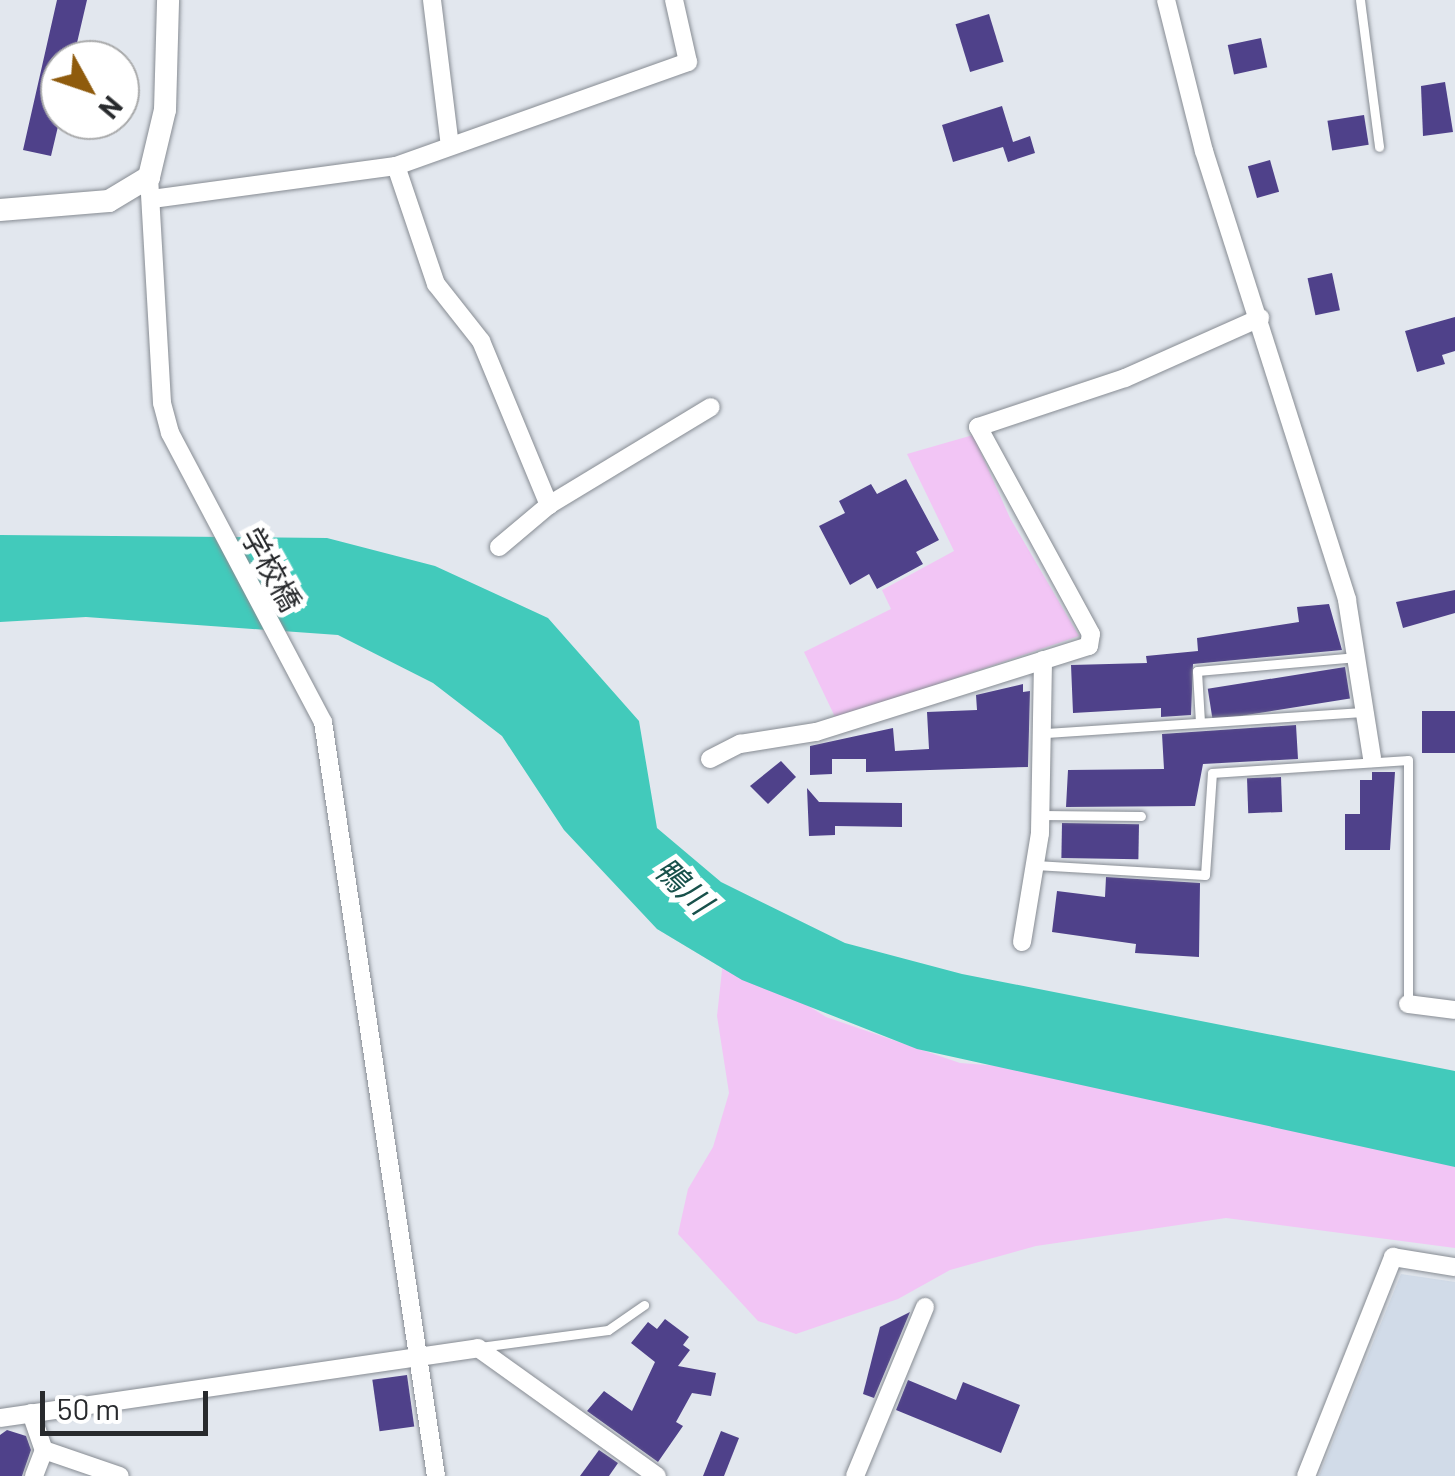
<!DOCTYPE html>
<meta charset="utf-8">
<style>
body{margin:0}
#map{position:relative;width:1455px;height:1476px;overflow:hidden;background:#e2e7ee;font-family:Barlow,"Noto Sans JP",sans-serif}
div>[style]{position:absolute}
.built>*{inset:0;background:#d1dbe8}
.green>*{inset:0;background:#f2c5f5}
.water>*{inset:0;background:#42cabb}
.building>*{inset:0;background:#4f418a;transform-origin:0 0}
.roads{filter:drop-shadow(0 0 2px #878c93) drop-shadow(0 0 2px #878c93)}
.service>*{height:9px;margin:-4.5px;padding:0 4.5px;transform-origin:4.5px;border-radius:4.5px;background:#fff}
.minor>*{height:18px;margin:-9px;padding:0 9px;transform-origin:9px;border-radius:9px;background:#fff}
.tertiary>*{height:22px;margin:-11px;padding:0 11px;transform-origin:11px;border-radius:11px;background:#fff}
span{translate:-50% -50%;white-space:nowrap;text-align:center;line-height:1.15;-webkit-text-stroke:10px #fff;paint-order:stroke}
.street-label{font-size:30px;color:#282a2d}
.water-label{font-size:32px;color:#18514b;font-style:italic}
.north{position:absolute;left:40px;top:40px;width:100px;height:100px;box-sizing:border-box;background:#fff;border:2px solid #a9aaab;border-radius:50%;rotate:130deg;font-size:28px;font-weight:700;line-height:40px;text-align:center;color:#282a2d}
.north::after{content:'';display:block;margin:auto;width:35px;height:45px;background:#8f5b0d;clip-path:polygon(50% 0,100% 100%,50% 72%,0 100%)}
.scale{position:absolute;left:40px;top:1391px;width:168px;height:45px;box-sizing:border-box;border:5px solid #282a2d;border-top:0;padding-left:12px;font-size:30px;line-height:35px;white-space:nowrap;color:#282a2d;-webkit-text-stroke:8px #fff;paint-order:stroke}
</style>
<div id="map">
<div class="built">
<div style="clip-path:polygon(1401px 1274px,1455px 1282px,1455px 1476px,1319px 1476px)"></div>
</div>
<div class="green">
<div style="clip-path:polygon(973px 435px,1010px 518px,1079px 636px,836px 719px,804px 652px,891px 609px,882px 590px,954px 551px,907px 454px)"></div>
<div style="clip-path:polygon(724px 952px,826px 1017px,960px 1063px,1041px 1069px,1455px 1152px,1455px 1248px,1226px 1218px,1036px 1246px,950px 1270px,898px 1299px,796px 1334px,758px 1321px,678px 1234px,688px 1189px,713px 1147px,729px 1093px,717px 1016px)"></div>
</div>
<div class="water">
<div style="clip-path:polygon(0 535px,327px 538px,435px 566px,548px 618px,639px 721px,657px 828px,721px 882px,845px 943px,962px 974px,1455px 1071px,1455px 1167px,917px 1049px,742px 980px,657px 929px,564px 830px,502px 736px,433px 683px,338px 635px,86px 617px,0 622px)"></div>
</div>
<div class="building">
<div style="clip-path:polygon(57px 0,87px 0,73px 60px,60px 60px,60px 118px,51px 156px,23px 150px)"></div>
<div style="left:989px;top:14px;width:50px;height:35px;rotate:73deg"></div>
<div style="left:1261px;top:38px;width:30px;height:34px;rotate:78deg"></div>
<div style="clip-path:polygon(1445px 82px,1453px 132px,1423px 136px,1421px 86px)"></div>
<div style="clip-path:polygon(1002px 106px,1013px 142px,1030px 136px,1035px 153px,1008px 162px,1003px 147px,953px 162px,942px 125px)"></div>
<div style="left:1364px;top:115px;width:30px;height:37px;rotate:81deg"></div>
<div style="left:1270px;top:160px;width:33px;height:23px;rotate:74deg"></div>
<div style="left:1332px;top:273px;width:38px;height:25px;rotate:78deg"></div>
<div style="clip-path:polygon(1455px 317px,1455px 351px,1442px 355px,1445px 364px,1417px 372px,1405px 331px)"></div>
<div style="clip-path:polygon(906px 479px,939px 540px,916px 552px,923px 564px,877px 589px,869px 574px,850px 585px,819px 526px,845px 513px,839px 501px,871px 484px,877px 494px)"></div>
<div style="clip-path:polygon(1455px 590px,1455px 613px,1403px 628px,1396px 602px)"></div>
<div style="clip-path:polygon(1329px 604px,1342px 650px,1193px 664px,1191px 715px,1161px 717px,1161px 708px,1073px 713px,1071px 665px,1147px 663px,1146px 656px,1198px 651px,1197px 638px,1299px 622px,1297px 607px)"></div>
<div style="left:1345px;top:667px;width:32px;height:139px;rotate:81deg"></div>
<div style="clip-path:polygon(1023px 684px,1023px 692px,1030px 691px,1028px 767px,866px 772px,866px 759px,832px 759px,832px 774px,810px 775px,810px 746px,893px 728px,895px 751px,929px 749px,927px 712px,977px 710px,976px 695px)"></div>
<div style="left:1422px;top:711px;width:33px;height:42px"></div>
<div style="clip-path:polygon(1296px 725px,1298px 759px,1203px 764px,1195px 806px,1066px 807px,1068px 770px,1164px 769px,1162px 734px)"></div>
<div style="clip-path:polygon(781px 761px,796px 777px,768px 804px,750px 786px)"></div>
<div style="clip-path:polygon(1372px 772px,1395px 772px,1390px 850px,1345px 850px,1345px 814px,1360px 814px,1360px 780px,1372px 780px)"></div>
<div style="left:1281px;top:777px;width:35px;height:34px;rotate:88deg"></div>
<div style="clip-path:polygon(807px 788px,819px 802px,902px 803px,902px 827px,835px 826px,835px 835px,809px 836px)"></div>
<div style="left:1062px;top:823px;width:77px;height:35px;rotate:1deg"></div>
<div style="clip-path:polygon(1106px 877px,1200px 883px,1199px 957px,1135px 953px,1136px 944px,1052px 932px,1057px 891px,1105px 897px)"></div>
<div style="clip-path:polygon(910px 1312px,874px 1398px,863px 1394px,880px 1327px)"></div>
<div style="clip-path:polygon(665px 1319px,689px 1337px,683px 1345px,690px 1350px,678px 1366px,716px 1373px,711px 1396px,692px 1393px,676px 1422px,683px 1426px,658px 1462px,587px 1411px,604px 1391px,632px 1411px,655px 1362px,631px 1343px,648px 1322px,657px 1329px)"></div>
<div style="left:407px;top:1375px;width:52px;height:35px;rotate:82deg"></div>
<div style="clip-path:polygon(908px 1380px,956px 1400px,963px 1382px,1020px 1405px,1001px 1453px,896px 1410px)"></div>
<div style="clip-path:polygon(7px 1430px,26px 1436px,31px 1450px,22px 1476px,0 1476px,0 1435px)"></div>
<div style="clip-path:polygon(721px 1431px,739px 1438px,724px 1476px,703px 1476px)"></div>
<div style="clip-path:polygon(599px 1450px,618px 1463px,609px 1476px,580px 1476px)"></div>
</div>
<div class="roads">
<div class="service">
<div style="left:1360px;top:0;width:148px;rotate:82.6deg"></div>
<div style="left:1200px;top:722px;width:51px;rotate:-93.4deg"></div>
<div style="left:1197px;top:671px;width:161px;rotate:-5deg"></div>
<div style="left:1046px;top:733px;width:321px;rotate:-3.8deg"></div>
<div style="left:1040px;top:815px;width:101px;rotate:0.6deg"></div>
<div style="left:1035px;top:865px;width:170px;rotate:3.4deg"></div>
<div style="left:1205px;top:875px;width:102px;rotate:-86.1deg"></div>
<div style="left:1212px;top:773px;width:196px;rotate:-3.8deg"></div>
<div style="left:1408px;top:760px;width:243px;rotate:90deg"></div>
<div style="left:480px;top:1347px;width:129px;rotate:-7.6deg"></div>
<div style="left:608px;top:1330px;width:44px;rotate:-34.8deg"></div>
</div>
<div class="minor">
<div style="left:432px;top:0;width:147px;rotate:83deg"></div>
<div style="left:1166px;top:0;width:156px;rotate:75.9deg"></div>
<div style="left:1204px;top:151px;width:471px;rotate:72.3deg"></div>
<div style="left:1347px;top:600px;width:160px;rotate:81deg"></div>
<div style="left:396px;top:166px;width:125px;rotate:71.3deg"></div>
<div style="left:436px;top:284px;width:73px;rotate:51.7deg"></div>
<div style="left:481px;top:341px;width:178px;rotate:67.5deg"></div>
<div style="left:149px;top:177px;width:226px;rotate:86.7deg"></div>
<div style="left:162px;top:403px;width:31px;rotate:75deg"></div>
<div style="left:170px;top:433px;width:327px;rotate:62.1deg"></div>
<div style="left:323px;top:722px;width:762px;rotate:81.48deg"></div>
<div style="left:152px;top:199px;width:246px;rotate:-7.7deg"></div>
<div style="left:396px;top:166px;width:310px;rotate:-19.6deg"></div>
<div style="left:688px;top:62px;width:64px;rotate:-102.7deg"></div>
<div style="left:499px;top:547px;width:65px;rotate:-40deg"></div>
<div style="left:549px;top:505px;width:189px;rotate:-31.2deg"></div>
<div style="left:710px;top:759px;width:34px;rotate:-27deg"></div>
<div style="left:740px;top:744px;width:77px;rotate:-9deg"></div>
<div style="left:816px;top:732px;width:286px;rotate:-17.5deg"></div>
<div style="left:1089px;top:646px;width:12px;rotate:-81deg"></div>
<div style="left:1091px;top:634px;width:236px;rotate:-118.6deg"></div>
<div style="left:978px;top:427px;width:155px;rotate:-18.4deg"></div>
<div style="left:1125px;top:378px;width:148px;rotate:-24deg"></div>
<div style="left:1022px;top:942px;width:110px;rotate:-80.6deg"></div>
<div style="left:1040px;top:833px;width:173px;rotate:-89deg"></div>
<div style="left:1408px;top:1004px;width:47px;rotate:7.3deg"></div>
<div style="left:31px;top:1413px;width:39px;rotate:71deg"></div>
<div style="left:44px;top:1450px;width:28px;rotate:111deg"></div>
<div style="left:0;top:1418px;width:483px;rotate:-8.3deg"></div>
<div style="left:478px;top:1348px;width:220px;rotate:35.6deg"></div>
<div style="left:44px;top:1450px;width:80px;rotate:18.9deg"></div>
<div style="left:855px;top:1476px;width:183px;rotate:-67.5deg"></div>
<div style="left:1306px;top:1476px;width:236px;rotate:-68.3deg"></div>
<div style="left:1393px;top:1257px;width:63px;rotate:9.2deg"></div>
</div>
<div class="tertiary">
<div style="left:0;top:210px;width:109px;rotate:-4.7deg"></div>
<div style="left:109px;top:201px;width:47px;rotate:-31deg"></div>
<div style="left:149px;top:177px;width:69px;rotate:-76.6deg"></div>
<div style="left:165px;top:110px;width:110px;rotate:-88.4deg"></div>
</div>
</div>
<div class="street-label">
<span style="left:272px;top:569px;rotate:61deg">学校橋</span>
</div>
<div class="water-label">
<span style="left:684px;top:885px;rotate:44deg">鴨川</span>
</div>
<div class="north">N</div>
<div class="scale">50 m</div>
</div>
